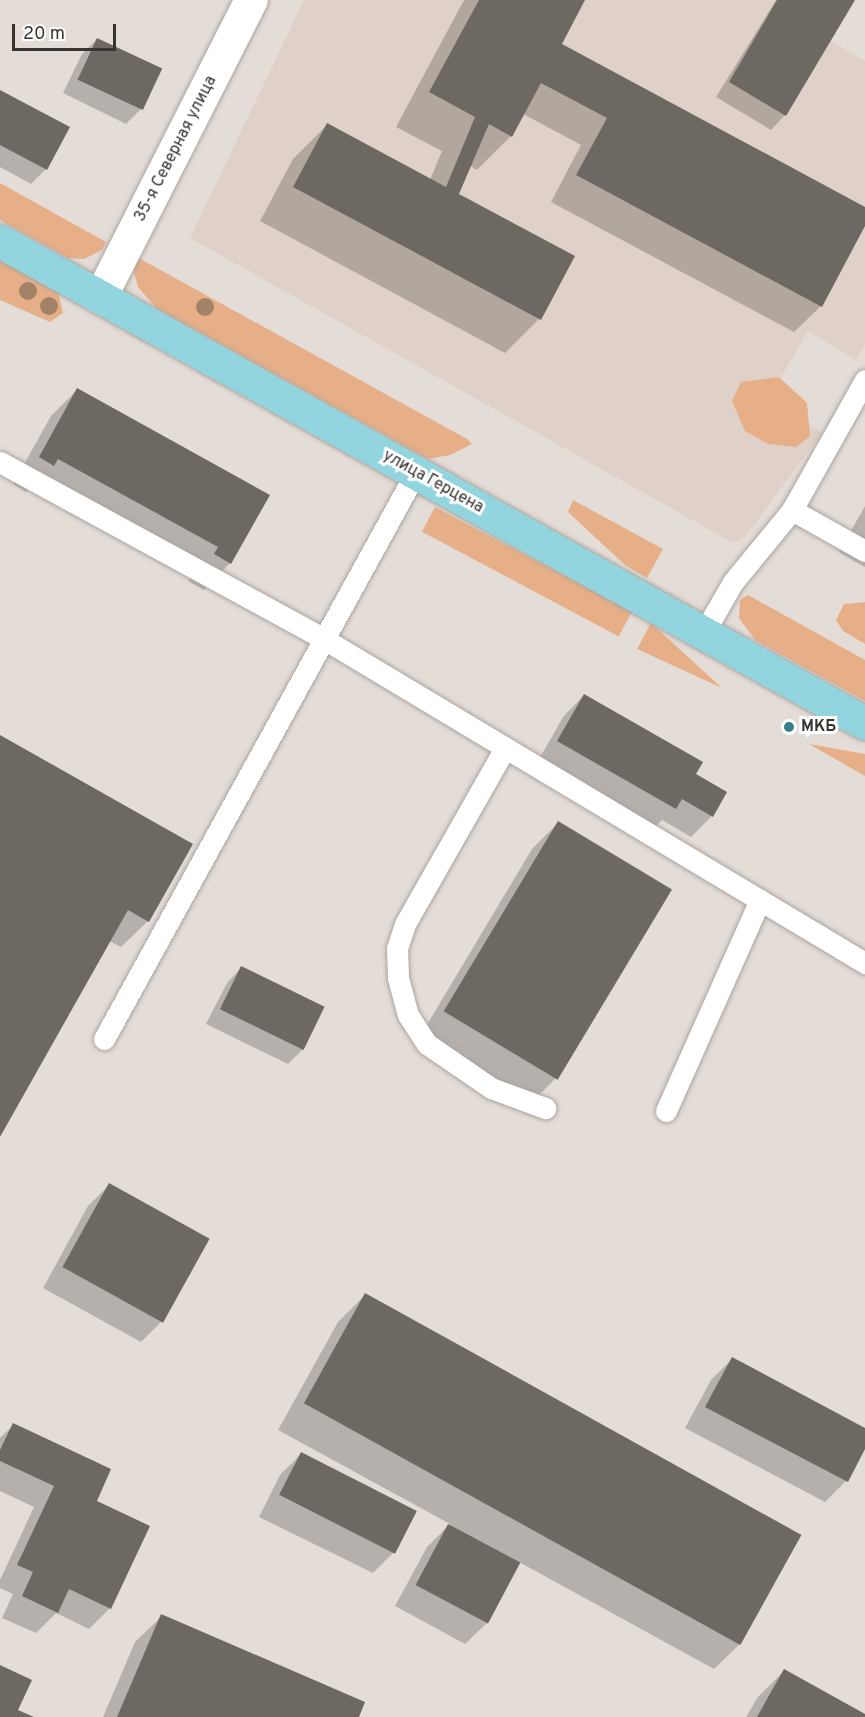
<!DOCTYPE html>
<meta charset="utf-8">
<style>
body{margin:0}
#map{position:relative;width:865px;height:1717px;overflow:hidden;background:#e4ddd7;font-family:Overpass,sans-serif}
div>[style]{position:absolute}
.built>*{inset:0;background:#dfd1c7}
.green>*{inset:0;background:#e6af88;transform-origin:0 0}
.shadow>*{inset:0;background:#0003}
.building>*{inset:0;background:#6e6863;transform-origin:0 0}
.roads{filter:drop-shadow(0 0 2px #aba49f) drop-shadow(0 0 2px #aba49f)}
.lane>*{height:21px;margin:-10.5px;padding:0 10.5px;transform-origin:10.5px;border-radius:10.5px;background:#fff}
.street>*{height:33px;margin:-16.5px;padding:0 16.5px;transform-origin:16.5px;border-radius:16.5px;background:#fff}
.primary>*{height:33px;margin:-16.5px;padding:0 16.5px;transform-origin:16.5px;border-radius:16.5px;background:#92d5de}
.trees>*{width:18px;height:18px;margin:-9px;border-radius:50%;background:#a38368}
.dots>*{width:16px;height:16px;translate:-50% -50%;box-sizing:border-box;border:3px solid #fff;border-radius:50%}
span{translate:-50% -50%;white-space:nowrap;text-align:center;line-height:1.15;-webkit-text-stroke:6px #fff;paint-order:stroke}
.street-label{font-size:16px;color:#373432}
.poi-label{font-size:16px;color:#373432;font-weight:700}
.left{translate:0 -50%;text-align:left}
.scale{position:absolute;left:12px;top:24px;width:104px;height:27px;box-sizing:border-box;border:3px solid #373432;border-top:0;padding-left:8px;font-size:18px;line-height:21px;white-space:nowrap;color:#373432;-webkit-text-stroke:4px #fff;paint-order:stroke}
</style>
<div id="map">
<div class="built">
<div style="clip-path:polygon(304px 0,855px 0,831px 41px,865px 61px,865px 344px,856px 360px,808px 331px,766px 404px,823px 432px,745px 537px,733px 543px,190px 238px)"></div>
</div>
<div class="green">
<div style="clip-path:polygon(0 183px,106px 242px,102px 250px,84px 259px,68px 258px,0 220px)"></div>
<div style="clip-path:polygon(137px 257px,467px 439px,472px 444px,450px 455px,428px 459px,156px 308px,138px 287px,133px 268px)"></div>
<div style="clip-path:polygon(0 261px,58px 292px,63px 313px,50px 322px,0 300px)"></div>
<div style="clip-path:polygon(779px 377px,807px 403px,810px 436px,796px 447px,768px 444px,745px 431px,732px 401px,741px 382px)"></div>
<div style="clip-path:polygon(573px 500px,663px 549px,647px 578px,625px 565px,568px 512px)"></div>
<div style="left:435px;top:507px;width:223px;height:28px;rotate:28deg"></div>
<div style="clip-path:polygon(748px 595px,865px 660px,865px 701px,755px 640px,739px 618px,740px 600px)"></div>
<div style="clip-path:polygon(865px 602px,865px 644px,843px 631px,836px 620px,844px 604px)"></div>
<div style="clip-path:polygon(651px 623px,722px 688px,637px 649px)"></div>
<div style="clip-path:polygon(809px 744px,865px 754px,865px 776px)"></div>
</div>
<div class="shadow">
<div style="clip-path:polygon(464px 0,584px 0,560px 45px,865px 208px,865px 223px,821px 306px,794px 332px,551px 202px,581px 145px,523px 114px,511px 136px,477px 170px,470px 166px,458px 195px,539px 319px,505px 353px,260px 221px,293px 159px,327px 125px,430px 180px,442px 151px,396px 127px)"></div>
<div style="clip-path:polygon(776px 0,854px 0,785px 115px,771px 130px,716px 97px)"></div>
<div style="clip-path:polygon(97px 39px,141px 109px,126px 124px,63px 93px,82px 54px)"></div>
<div style="clip-path:polygon(0 91px,46px 169px,31px 184px,0 167px)"></div>
<div style="clip-path:polygon(78px 389px,268px 495px,230px 563px,204px 590px,188px 581px,192px 574px,32px 486px,26px 492px,13px 484px,51px 416px)"></div>
<div style="clip-path:polygon(865px 506px,865px 567px,839px 552px)"></div>
<div style="clip-path:polygon(584px 695px,694px 774px,712px 816px,691px 837px,662px 820px,653px 829px,537px 763px,563px 717px)"></div>
<div style="clip-path:polygon(0 737px,148px 921px,121px 947px,109px 941px,0 1134px)"></div>
<div style="clip-path:polygon(559px 822px,556px 1078px,530px 1104px,419px 1038px,532px 849px)"></div>
<div style="clip-path:polygon(241px 968px,303px 1049px,288px 1064px,206px 1024px,227px 983px)"></div>
<div style="clip-path:polygon(109px 1185px,162px 1321px,141px 1342px,43px 1288px,88px 1206px)"></div>
<div style="clip-path:polygon(365px 1295px,741px 1643px,714px 1669px,519px 1562px,487px 1623px,465px 1644px,395px 1606px,427px 1547px,450px 1524px,278px 1430px,338px 1322px)"></div>
<div style="clip-path:polygon(732px 1359px,865px 1429px,865px 1446px,846px 1481px,825px 1502px,685px 1428px,711px 1380px)"></div>
<div style="clip-path:polygon(13px 1425px,95px 1502px,110px 1608px,89px 1629px,56px 1613px,36px 1633px,2px 1618px,13px 1594px,0 1588px,0 1580px,34px 1507px,0 1491px,0 1438px)"></div>
<div style="clip-path:polygon(301px 1454px,415px 1511px,394px 1552px,373px 1573px,259px 1517px,280px 1475px)"></div>
<div style="clip-path:polygon(162px 1616px,357px 1717px,103px 1717px,135px 1642px)"></div>
<div style="clip-path:polygon(784px 1671px,865px 1716px,865px 1717px,746px 1717px,758px 1697px)"></div>
</div>
<div class="building">
<div style="clip-path:polygon(479px 0,585px 0,562px 44px,865px 207px,865px 226px,822px 307px,576px 175px,607px 118px,541px 83px,512px 137px,489px 124px,459px 194px,575px 256px,541px 320px,293px 187px,327px 123px,446px 187px,475px 117px,429px 92px)"></div>
<div style="clip-path:polygon(777px 0,855px 0,786px 116px,729px 82px)"></div>
<div style="left:97px;top:38px;width:72px;height:46px;rotate:25deg"></div>
<div style="clip-path:polygon(0 90px,70px 127px,47px 170px,0 145px)"></div>
<div style="clip-path:polygon(77px 388px,270px 495px,231px 564px,214px 554px,218px 547px,58px 459px,54px 466px,39px 457px)"></div>
<div style="clip-path:polygon(584px 694px,703px 762px,696px 774px,727px 792px,713px 817px,682px 799px,676px 809px,557px 741px)"></div>
<div style="clip-path:polygon(0 735px,193px 844px,149px 922px,128px 910px,0 1137px)"></div>
<div style="left:558px;top:821px;width:133px;height:222px;rotate:31deg"></div>
<div style="left:241px;top:966px;width:93px;height:48px;rotate:26deg"></div>
<div style="left:109px;top:1183px;width:115px;height:96px;rotate:29deg"></div>
<div style="left:365px;top:1293px;width:499px;height:126px;rotate:29deg"></div>
<div style="clip-path:polygon(732px 1357px,865px 1428px,865px 1449px,848px 1482px,705px 1407px)"></div>
<div style="clip-path:polygon(13px 1423px,111px 1469px,97px 1501px,150px 1526px,111px 1609px,69px 1589px,58px 1613px,22px 1596px,33px 1572px,17px 1565px,54px 1486px,0 1461px,0 1450px)"></div>
<div style="left:301px;top:1452px;width:130px;height:48px;rotate:27deg"></div>
<div style="left:448px;top:1524px;width:82px;height:69px;rotate:28deg"></div>
<div style="clip-path:polygon(161px 1614px,365px 1702px,359px 1717px,117px 1717px)"></div>
<div style="clip-path:polygon(0 1665px,32px 1680px,18px 1710px,34px 1717px,0 1717px)"></div>
<div style="clip-path:polygon(784px 1669px,865px 1714px,865px 1717px,757px 1717px)"></div>
</div>
<div class="roads">
<div class="lane">
<div style="left:0;top:462px;width:369px;rotate:28.6deg"></div>
<div style="left:324px;top:639px;width:631px;rotate:30.92deg"></div>
<div style="left:792px;top:510px;width:84px;rotate:29.3deg"></div>
<div style="left:703px;top:634px;width:60px;rotate:-60deg"></div>
<div style="left:733px;top:582px;width:93px;rotate:-50.7deg"></div>
<div style="left:792px;top:510px;width:149px;rotate:-60.7deg"></div>
<div style="left:505px;top:748px;width:202px;rotate:119.6deg"></div>
<div style="left:405px;top:924px;width:25px;rotate:108deg"></div>
<div style="left:397px;top:948px;width:30px;rotate:88deg"></div>
<div style="left:398px;top:978px;width:38px;rotate:75deg"></div>
<div style="left:408px;top:1015px;width:35px;rotate:57deg"></div>
<div style="left:427px;top:1044px;width:78px;rotate:34.5deg"></div>
<div style="left:491px;top:1088px;width:58px;rotate:20.3deg"></div>
<div style="left:104px;top:1039px;width:647px;rotate:-61.18deg"></div>
<div style="left:666px;top:1111px;width:231px;rotate:-66deg"></div>
</div>
<div class="street">
<div style="left:100px;top:297px;width:333px;rotate:-63.1deg"></div>
</div>
<div class="primary">
<div style="left:0;top:241px;width:990px;rotate:29.13deg"></div>
</div>
</div>
<div class="trees">
<div style="left:28px;top:291px"></div>
<div style="left:49px;top:306px"></div>
<div style="left:205px;top:307px"></div>
</div>
<div class="dots">
<div style="left:789px;top:727px;background:#387f89"></div>
</div>
<div class="street-label">
<span style="left:176px;top:149px;rotate:-63deg">35-я Северная улица</span>
<span style="left:433px;top:482px;rotate:29deg">улица Герцена</span>
</div>
<div class="poi-label">
<span class="left" style="left:801px;top:727px">МКБ</span>
</div>
<div class="scale">20 m</div>
</div>
